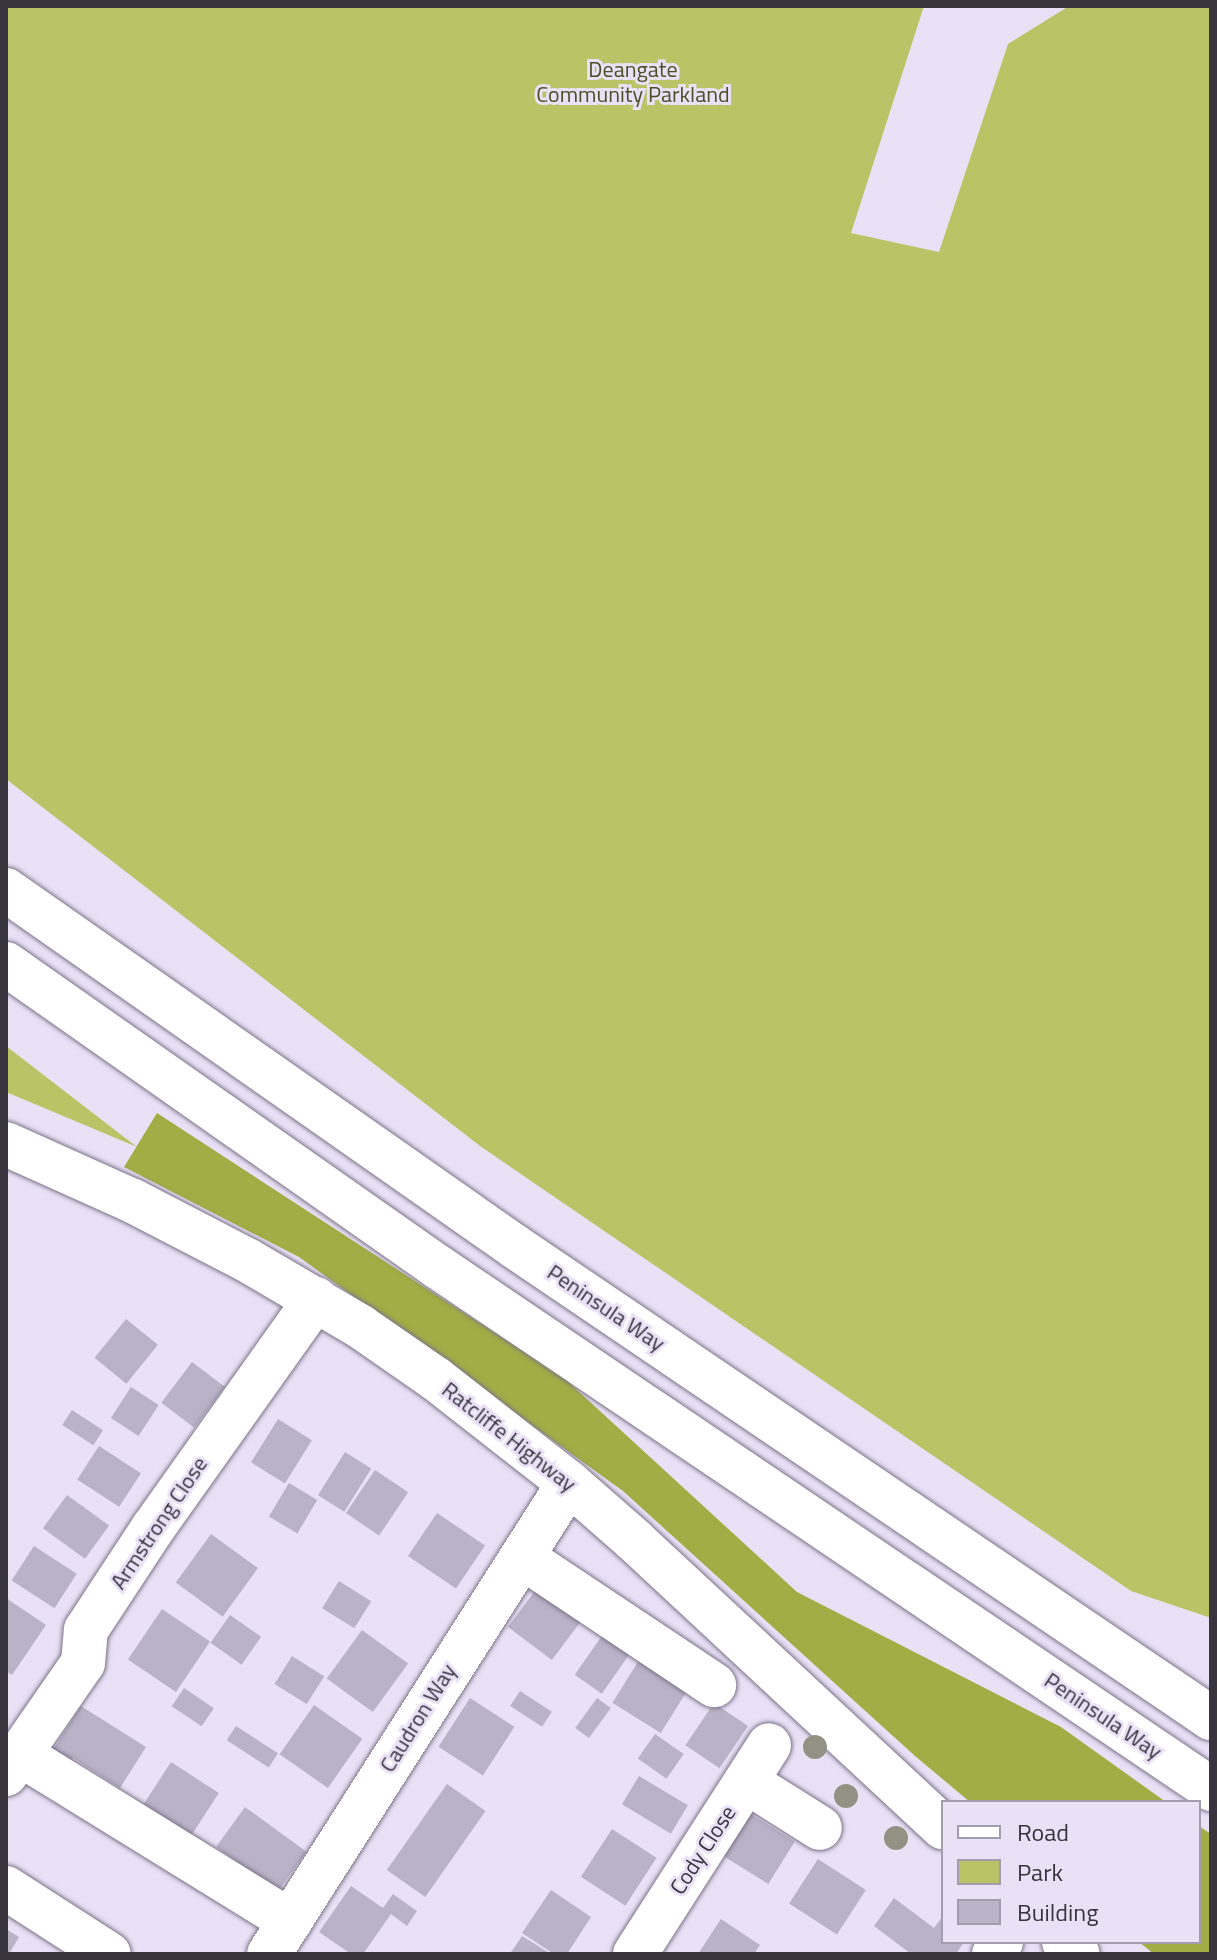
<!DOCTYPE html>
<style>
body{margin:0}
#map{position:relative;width:1217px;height:1960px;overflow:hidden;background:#eae1f7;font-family:"Titillium Web",sans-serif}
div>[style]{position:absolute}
.green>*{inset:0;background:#bac467}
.forest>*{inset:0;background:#a3ad45}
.building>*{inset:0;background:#bab2c7;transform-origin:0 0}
.roads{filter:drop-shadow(0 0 2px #7a7286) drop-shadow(0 0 2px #7a7286)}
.minor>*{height:44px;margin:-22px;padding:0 22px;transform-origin:22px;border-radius:22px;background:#fff}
.major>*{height:44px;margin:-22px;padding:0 22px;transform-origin:22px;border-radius:22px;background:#fff}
.trees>*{width:24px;height:24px;margin:-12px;border-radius:50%;background:#939184}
span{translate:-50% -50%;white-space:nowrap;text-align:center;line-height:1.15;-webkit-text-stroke:6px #eae1f7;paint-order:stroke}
.park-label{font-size:22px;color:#4b4f25}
.street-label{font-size:22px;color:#37343d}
.frame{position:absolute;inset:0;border:8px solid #37343d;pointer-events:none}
.legend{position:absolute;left:941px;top:1800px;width:260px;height:144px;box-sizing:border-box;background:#eae1f7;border:2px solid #a29cad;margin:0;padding:10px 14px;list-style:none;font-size:24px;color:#37343d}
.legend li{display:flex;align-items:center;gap:16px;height:40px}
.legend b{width:40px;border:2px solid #a29cad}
</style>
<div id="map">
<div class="green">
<div style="clip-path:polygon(6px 6px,924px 6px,851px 233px,939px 252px,1008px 44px,1069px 6px,1211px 6px,1211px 1618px,1131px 1591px,480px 1146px,6px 779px)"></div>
<div style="clip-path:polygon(6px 1046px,137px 1147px,6px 1092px)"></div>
</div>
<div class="forest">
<div style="clip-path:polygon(157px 1113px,564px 1378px,797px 1592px,1061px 1727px,1166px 1802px,970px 1802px,915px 1756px,623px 1491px,299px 1257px,124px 1167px)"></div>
<div style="clip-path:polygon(1199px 1826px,1211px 1834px,1211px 1954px,1154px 1954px,1139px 1942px,1199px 1942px)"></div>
</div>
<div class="building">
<div style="left:126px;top:1319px;width:41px;height:50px;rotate:39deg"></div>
<div style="left:192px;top:1362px;width:41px;height:51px;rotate:37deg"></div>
<div style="left:131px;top:1387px;width:33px;height:37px;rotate:33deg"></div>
<div style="left:72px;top:1410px;width:37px;height:18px;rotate:33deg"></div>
<div style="left:278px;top:1419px;width:40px;height:51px;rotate:32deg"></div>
<div style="left:99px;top:1446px;width:50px;height:40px;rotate:33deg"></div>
<div style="left:345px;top:1452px;width:31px;height:51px;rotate:32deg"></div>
<div style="left:375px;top:1470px;width:40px;height:52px;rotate:34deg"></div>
<div style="left:289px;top:1483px;width:33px;height:39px;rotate:31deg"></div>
<div style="left:67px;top:1495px;width:52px;height:41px;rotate:36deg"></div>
<div style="left:437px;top:1513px;width:58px;height:52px;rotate:34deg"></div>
<div style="left:211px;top:1534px;width:58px;height:60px;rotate:36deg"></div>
<div style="left:34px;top:1546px;width:51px;height:41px;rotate:33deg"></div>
<div style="left:339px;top:1581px;width:38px;height:32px;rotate:32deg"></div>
<div style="left:538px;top:1587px;width:55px;height:50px;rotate:37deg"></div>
<div style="clip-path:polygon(6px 1598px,46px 1625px,12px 1675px,6px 1671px)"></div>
<div style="left:162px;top:1609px;width:58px;height:61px;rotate:34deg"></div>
<div style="left:230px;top:1615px;width:38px;height:34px;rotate:35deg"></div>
<div style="left:362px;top:1630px;width:57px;height:60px;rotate:36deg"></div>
<div style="left:604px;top:1633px;width:33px;height:51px;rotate:35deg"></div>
<div style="left:292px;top:1656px;width:38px;height:33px;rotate:32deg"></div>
<div style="left:641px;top:1657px;width:57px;height:54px;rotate:32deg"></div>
<div style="left:184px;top:1688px;width:36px;height:22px;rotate:34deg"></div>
<div style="left:520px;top:1691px;width:38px;height:18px;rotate:33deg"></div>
<div style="left:470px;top:1698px;width:53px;height:58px;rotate:33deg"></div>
<div style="left:597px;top:1698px;width:17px;height:37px;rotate:36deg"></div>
<div style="left:714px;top:1703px;width:41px;height:51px;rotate:34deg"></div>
<div style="left:314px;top:1705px;width:59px;height:60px;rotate:35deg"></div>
<div style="clip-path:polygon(81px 1706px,146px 1747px,120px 1788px,73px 1758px,67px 1767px,49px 1756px)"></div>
<div style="left:236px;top:1726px;width:50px;height:17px;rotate:33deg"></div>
<div style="left:655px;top:1734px;width:35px;height:30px;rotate:35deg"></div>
<div style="left:171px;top:1762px;width:57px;height:50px;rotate:33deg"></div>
<div style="left:639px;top:1776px;width:57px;height:33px;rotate:31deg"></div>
<div style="left:447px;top:1784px;width:47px;height:105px;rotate:35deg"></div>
<div style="left:245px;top:1807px;width:76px;height:49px;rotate:36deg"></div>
<div style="left:749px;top:1813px;width:54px;height:50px;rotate:32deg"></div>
<div style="left:612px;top:1829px;width:53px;height:57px;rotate:33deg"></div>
<div style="left:818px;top:1859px;width:57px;height:53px;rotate:33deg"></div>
<div style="clip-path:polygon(351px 1886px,383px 1908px,393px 1894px,417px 1911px,407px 1926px,391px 1914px,363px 1954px,351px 1954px,319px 1932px)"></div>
<div style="clip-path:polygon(551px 1890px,591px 1917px,567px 1954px,554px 1954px,522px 1933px)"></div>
<div style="clip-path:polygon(894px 1898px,934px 1928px,943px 1916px,943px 1942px,964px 1942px,956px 1954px,911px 1954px,874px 1926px)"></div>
<div style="clip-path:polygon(721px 1919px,760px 1945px,754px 1954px,698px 1954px)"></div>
<div style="clip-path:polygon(6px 1929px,19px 1937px,9px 1954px,6px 1954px)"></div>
<div style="clip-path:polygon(522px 1936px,551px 1954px,510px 1954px)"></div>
</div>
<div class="roads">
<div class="minor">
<div style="left:6px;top:1144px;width:139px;rotate:24.2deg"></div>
<div style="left:133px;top:1201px;width:128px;rotate:27.4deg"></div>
<div style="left:247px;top:1260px;width:132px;rotate:30.4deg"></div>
<div style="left:361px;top:1327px;width:91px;rotate:34.7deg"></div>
<div style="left:436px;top:1379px;width:169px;rotate:38deg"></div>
<div style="left:569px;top:1483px;width:86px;rotate:41.2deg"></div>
<div style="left:634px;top:1540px;width:422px;rotate:42.9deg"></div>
<div style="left:522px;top:1557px;width:231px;rotate:33.7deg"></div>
<div style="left:18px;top:1753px;width:320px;rotate:31.7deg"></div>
<div style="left:6px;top:1774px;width:135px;rotate:-55.3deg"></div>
<div style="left:83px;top:1663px;width:33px;rotate:-85deg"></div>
<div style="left:86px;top:1630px;width:122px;rotate:-56.7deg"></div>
<div style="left:153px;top:1528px;width:281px;rotate:-54.6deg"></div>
<div style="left:747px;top:1782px;width:86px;rotate:32.2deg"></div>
<div style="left:6px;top:1888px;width:122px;rotate:32.7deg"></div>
<div style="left:1064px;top:1942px;width:18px;rotate:41deg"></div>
<div style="left:269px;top:1954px;width:558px;rotate:-57.51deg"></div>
<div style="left:635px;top:1954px;width:248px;rotate:-57.3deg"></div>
<div style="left:994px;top:1954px;width:14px;rotate:-60deg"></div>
</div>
<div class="major">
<div style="left:6px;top:890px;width:620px;rotate:35.02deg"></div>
<div style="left:514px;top:1246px;width:842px;rotate:34.11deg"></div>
<div style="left:6px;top:964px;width:528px;rotate:35.05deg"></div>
<div style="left:438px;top:1267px;width:933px;rotate:34.03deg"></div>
</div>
</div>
<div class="trees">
<div style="left:815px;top:1747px"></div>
<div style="left:846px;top:1796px"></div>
<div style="left:896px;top:1838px"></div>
</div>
<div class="park-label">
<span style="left:633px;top:82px">Deangate<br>Community Parkland</span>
</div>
<div class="street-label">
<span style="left:606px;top:1308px;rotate:34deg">Peninsula Way</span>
<span style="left:509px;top:1437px;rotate:38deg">Ratcliffe Highway</span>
<span style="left:159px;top:1523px;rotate:-56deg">Armstrong Close</span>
<span style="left:1103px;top:1716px;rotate:34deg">Peninsula Way</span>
<span style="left:418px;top:1718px;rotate:-58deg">Caudron Way</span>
<span style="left:703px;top:1850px;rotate:-57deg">Cody Close</span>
</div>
<div class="frame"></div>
<ul class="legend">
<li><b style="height:10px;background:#fff"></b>Road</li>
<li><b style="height:22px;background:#bac467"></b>Park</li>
<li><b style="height:22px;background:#bab2c7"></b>Building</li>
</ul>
</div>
